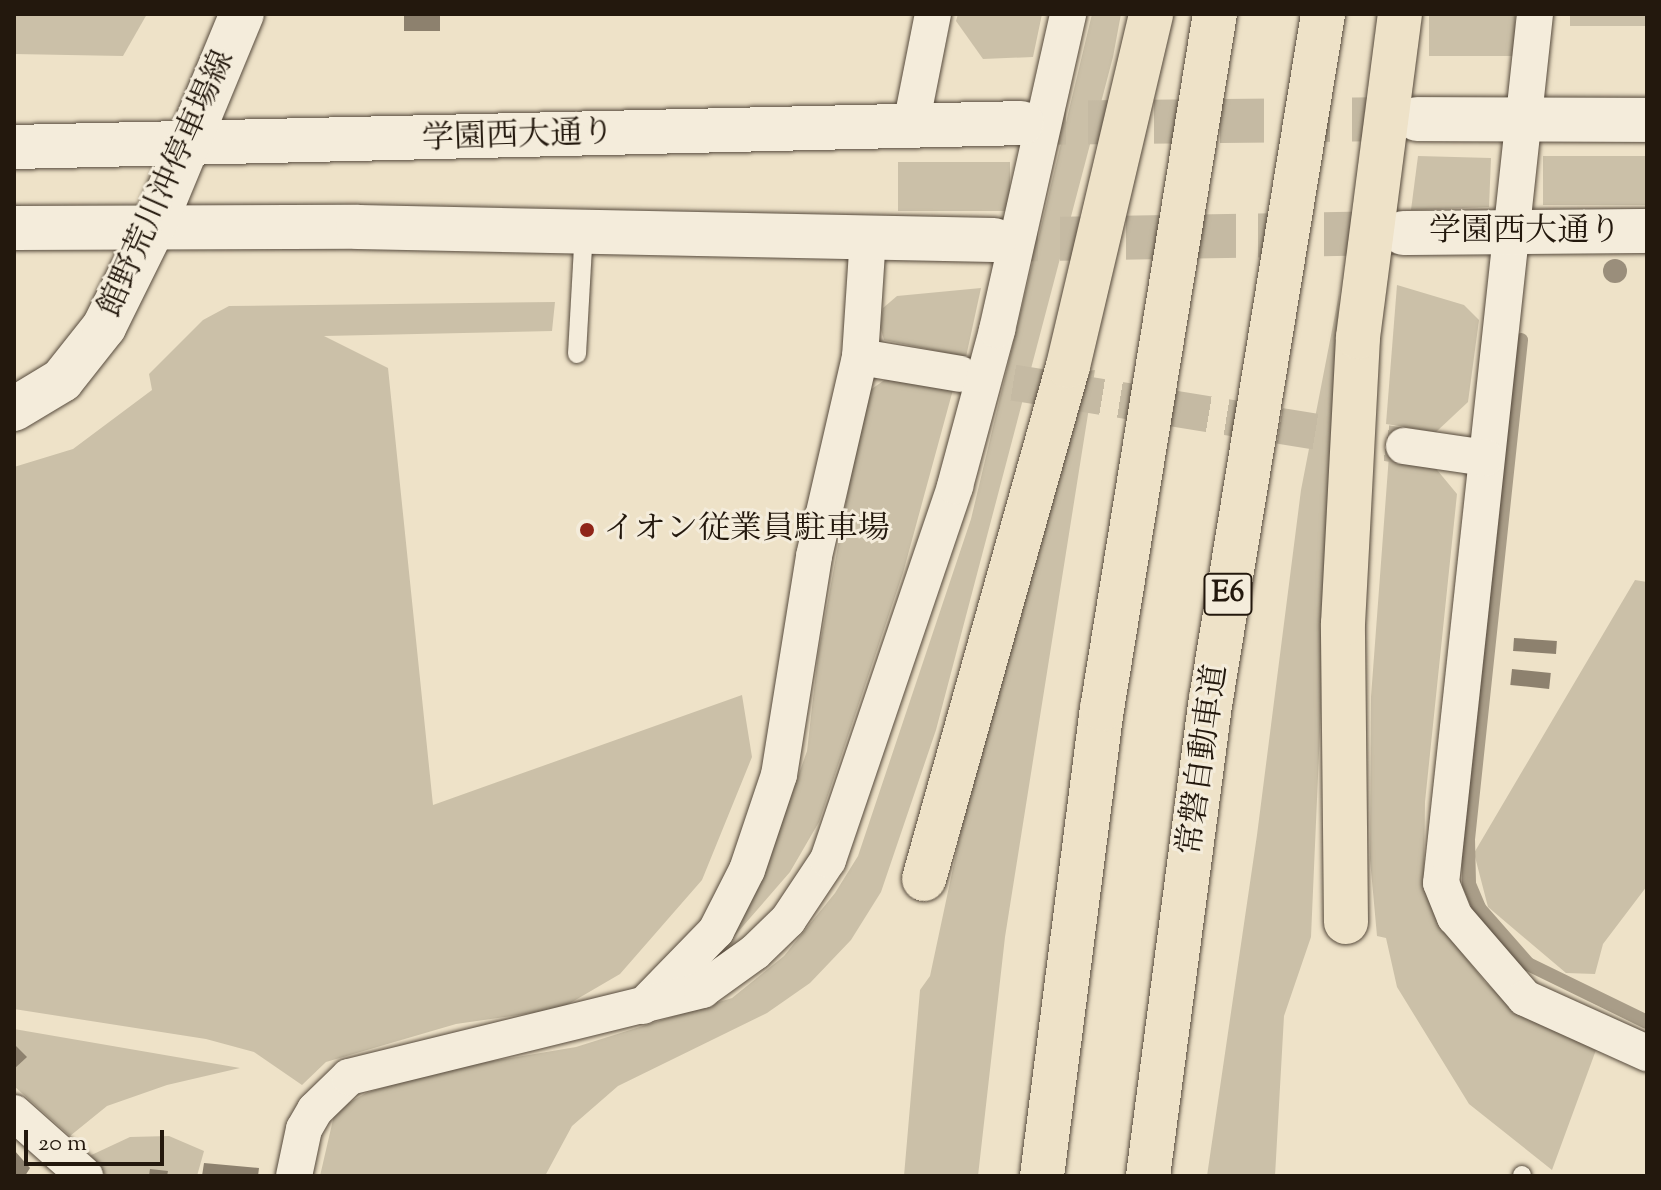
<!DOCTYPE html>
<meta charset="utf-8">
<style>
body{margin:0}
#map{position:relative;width:1661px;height:1190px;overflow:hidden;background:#eee2c8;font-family:"Sorts Mill Goudy","Noto Serif JP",serif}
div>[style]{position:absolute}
.green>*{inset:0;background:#cbc0a8;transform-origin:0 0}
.stream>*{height:14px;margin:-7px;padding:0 7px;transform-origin:7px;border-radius:7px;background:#a99d88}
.building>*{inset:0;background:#8d816e;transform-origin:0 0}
.minor-tunnel>*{height:36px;margin-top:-18px;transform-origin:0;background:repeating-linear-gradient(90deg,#c5baa3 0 36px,transparent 0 54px)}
.secondary-tunnel>*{height:44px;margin-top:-22px;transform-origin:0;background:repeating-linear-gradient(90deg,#c5baa3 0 44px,transparent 0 66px)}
.roads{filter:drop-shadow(0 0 2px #564a3c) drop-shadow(0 0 2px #564a3c)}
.service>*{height:18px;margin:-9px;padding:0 9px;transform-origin:9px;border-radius:9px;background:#f4ecdb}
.minor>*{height:36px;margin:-18px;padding:0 18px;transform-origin:18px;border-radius:18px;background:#f4ecdb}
.secondary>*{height:44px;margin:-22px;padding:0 22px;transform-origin:22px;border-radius:22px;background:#f4ecdb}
.motorway>*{height:44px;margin:-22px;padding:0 22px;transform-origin:22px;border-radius:22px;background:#eee2c8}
.trees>*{width:24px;height:24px;margin:-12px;border-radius:50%;background:#9a8e7b}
.dots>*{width:22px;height:22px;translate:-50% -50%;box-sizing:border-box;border:4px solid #f4ecdb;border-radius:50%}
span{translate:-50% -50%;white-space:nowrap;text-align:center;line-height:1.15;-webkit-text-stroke:6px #f4ecdb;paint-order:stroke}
.shield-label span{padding:2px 6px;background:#f4ecdb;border:2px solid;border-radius:6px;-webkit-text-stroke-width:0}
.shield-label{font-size:30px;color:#23180d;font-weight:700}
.street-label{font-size:32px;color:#23180d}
.poi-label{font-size:32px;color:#23180d}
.left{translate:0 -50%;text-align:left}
.frame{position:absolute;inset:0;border:16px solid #23180d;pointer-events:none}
.scale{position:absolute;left:24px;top:1130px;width:140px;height:36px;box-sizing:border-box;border:4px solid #23180d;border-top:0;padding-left:10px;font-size:24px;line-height:28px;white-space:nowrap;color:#23180d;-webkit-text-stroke:6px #f4ecdb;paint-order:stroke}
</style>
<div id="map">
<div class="green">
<div style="clip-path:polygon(14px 14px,147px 14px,123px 56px,14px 54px)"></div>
<div style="clip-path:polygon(958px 14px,1042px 14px,1033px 57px,983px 59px,956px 21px)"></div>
<div style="clip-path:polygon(1092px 14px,1121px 14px,1113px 57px,936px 730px,881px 892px,851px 940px,810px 983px,767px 1013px,618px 1086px,572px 1126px,545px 1176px,320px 1176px,335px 1111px,366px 1093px,439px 1070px,576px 1047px,732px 998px,784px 956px,835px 893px,858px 856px,971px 519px)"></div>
<div style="left:1429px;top:14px;width:86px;height:42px"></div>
<div style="left:1570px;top:14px;width:77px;height:12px"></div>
<div style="clip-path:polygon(1418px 156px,1491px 158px,1489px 207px,1411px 210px)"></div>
<div style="left:1543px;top:156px;width:104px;height:49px"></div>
<div style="left:898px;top:162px;width:112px;height:49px"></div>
<div style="clip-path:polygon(1397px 285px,1464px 305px,1479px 320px,1468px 402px,1436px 432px,1386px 424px)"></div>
<div style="clip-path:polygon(981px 288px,966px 357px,884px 340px,880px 326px,883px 308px,897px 296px)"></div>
<div style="clip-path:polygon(1339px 294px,1311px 937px,1284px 1016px,1275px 1176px,1207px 1176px,1257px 835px,1301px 490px)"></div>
<div style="clip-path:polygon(555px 302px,552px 331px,324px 336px,388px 368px,433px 805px,742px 695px,752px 757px,702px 880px,620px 974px,560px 1009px,456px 1024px,326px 1062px,302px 1085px,254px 1052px,206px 1039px,14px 1009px,14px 467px,73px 449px,152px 390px,149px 374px,203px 320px,229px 306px)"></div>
<div style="clip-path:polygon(1095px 370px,1005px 937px,978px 1176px,904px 1176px,920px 990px,930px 976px,969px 793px,1087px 371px)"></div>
<div style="clip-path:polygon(893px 374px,954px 386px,903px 573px,819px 822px,790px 872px,717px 956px,774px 845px,807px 751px,818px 655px,866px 393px)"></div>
<div style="clip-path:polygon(1389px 455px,1433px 465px,1457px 494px,1425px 802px,1424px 879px,1439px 924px,1485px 982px,1513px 1008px,1596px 1050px,1552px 1170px,1469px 1104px,1397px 987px,1386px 938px,1377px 936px,1370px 859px,1371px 697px)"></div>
<div style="clip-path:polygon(1635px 580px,1647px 582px,1647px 886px,1603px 944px,1595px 974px,1566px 973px,1488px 907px,1474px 853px)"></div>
<div style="clip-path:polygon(14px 1029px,240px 1068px,167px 1085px,107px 1106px,70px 1136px,14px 1086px)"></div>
<div style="clip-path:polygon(169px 1136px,204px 1151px,197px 1176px,107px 1176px,85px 1158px,130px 1137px)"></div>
</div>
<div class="stream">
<div style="left:1521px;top:340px;width:502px;rotate:96.06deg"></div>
<div style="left:1468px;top:839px;width:45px;rotate:88.7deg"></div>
<div style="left:1469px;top:884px;width:26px;rotate:67deg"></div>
<div style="left:1479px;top:908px;width:74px;rotate:48.8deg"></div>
<div style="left:1528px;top:964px;width:132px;rotate:26deg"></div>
</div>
<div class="building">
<div style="left:404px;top:14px;width:36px;height:17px"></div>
<div style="left:1514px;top:638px;width:43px;height:13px;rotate:4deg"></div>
<div style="left:1512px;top:669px;width:39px;height:16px;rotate:6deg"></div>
<div style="clip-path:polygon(14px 1044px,27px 1057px,14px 1069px)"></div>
<div style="clip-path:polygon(14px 1150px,30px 1168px,25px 1176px,14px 1176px)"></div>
<div style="clip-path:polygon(204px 1163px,259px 1168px,258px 1176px,202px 1176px)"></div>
<div style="clip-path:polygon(150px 1169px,168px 1171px,167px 1176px,149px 1176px)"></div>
</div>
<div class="minor-tunnel">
<div style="left:960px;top:374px;width:450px;rotate:9.2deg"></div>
</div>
<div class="secondary-tunnel">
<div style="left:1022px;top:123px;width:395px;rotate:-0.6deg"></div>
<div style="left:994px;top:240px;width:409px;rotate:-1deg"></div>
</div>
<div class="roads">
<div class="service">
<div style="left:577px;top:354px;width:124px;rotate:-86.8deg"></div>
<div style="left:1522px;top:1176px;width:1px;rotate:-90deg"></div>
</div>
<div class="minor">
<div style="left:1535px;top:14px;width:874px;rotate:96.17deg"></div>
<div style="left:1441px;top:883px;width:37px;rotate:68deg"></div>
<div style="left:1455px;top:917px;width:107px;rotate:49.2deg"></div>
<div style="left:1525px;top:998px;width:134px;rotate:24.3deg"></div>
<div style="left:911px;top:125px;width:113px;rotate:-78.8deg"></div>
<div style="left:860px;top:357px;width:101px;rotate:9.6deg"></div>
<div style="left:1404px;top:446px;width:83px;rotate:8.3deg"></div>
<div style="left:643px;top:1006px;width:105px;rotate:-45.8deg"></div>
<div style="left:716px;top:931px;width:68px;rotate:-63.1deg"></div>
<div style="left:747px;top:870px;width:100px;rotate:-71.4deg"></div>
<div style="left:779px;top:775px;width:222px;rotate:-80.9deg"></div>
<div style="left:814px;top:556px;width:204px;rotate:-77deg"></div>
<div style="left:860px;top:357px;width:120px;rotate:-86.2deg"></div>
<div style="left:14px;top:1113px;width:95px;rotate:41.6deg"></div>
<div style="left:294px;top:1176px;width:48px;rotate:-78deg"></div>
<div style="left:304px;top:1129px;width:22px;rotate:-60deg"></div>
<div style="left:315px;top:1110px;width:47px;rotate:-44.1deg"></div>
<div style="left:349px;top:1077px;width:364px;rotate:-13.8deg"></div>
<div style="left:702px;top:990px;width:65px;rotate:-35.6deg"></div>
<div style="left:755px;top:952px;width:46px;rotate:-44.1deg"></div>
<div style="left:788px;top:920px;width:72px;rotate:-56.3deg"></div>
<div style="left:828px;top:860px;width:395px;rotate:-71.2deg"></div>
<div style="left:955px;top:486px;width:162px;rotate:-74.9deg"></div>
<div style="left:997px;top:330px;width:324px;rotate:-77.3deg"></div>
</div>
<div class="secondary">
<div style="left:1417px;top:119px;width:230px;rotate:0.2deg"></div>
<div style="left:14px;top:147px;width:1008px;rotate:-1.36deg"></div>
<div style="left:14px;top:228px;width:344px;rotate:-0.2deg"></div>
<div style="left:358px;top:227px;width:636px;rotate:1.17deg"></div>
<div style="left:1403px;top:233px;width:244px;rotate:-0.5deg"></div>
<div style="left:14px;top:409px;width:56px;rotate:-31.1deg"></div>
<div style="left:62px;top:380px;width:68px;rotate:-51.6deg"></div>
<div style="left:104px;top:327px;width:113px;rotate:-63.7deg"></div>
<div style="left:154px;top:226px;width:230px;rotate:-67.5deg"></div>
</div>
<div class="motorway">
<div style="left:924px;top:879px;width:533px;rotate:-74.32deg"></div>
<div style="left:1068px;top:366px;width:362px;rotate:-76.7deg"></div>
<div style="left:1346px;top:922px;width:298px;rotate:-90.6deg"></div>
<div style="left:1343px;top:624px;width:287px;rotate:-87deg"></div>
<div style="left:1358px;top:337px;width:326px;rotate:-82.6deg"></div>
<div style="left:1042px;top:1176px;width:471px;rotate:-82.7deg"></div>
<div style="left:1102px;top:709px;width:704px;rotate:-80.77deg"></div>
<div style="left:1148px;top:1176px;width:481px;rotate:-82.5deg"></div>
<div style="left:1211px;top:699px;width:694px;rotate:-80.71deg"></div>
</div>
</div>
<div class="trees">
<div style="left:1615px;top:271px"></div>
</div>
<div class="dots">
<div style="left:587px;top:530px;background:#8f2418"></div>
</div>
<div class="shield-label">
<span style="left:1228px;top:594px">E6</span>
</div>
<div class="street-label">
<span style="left:518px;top:137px;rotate:-2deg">学園西大通り</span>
<span style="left:168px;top:184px;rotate:-66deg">館野荒川沖停車場線</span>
<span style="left:1525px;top:232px">学園西大通り</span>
<span style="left:1204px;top:760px;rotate:-82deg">常磐自動車道</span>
</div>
<div class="poi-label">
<span class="left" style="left:603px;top:530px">イオン従業員駐車場</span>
</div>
<div class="frame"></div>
<div class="scale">20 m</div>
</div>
